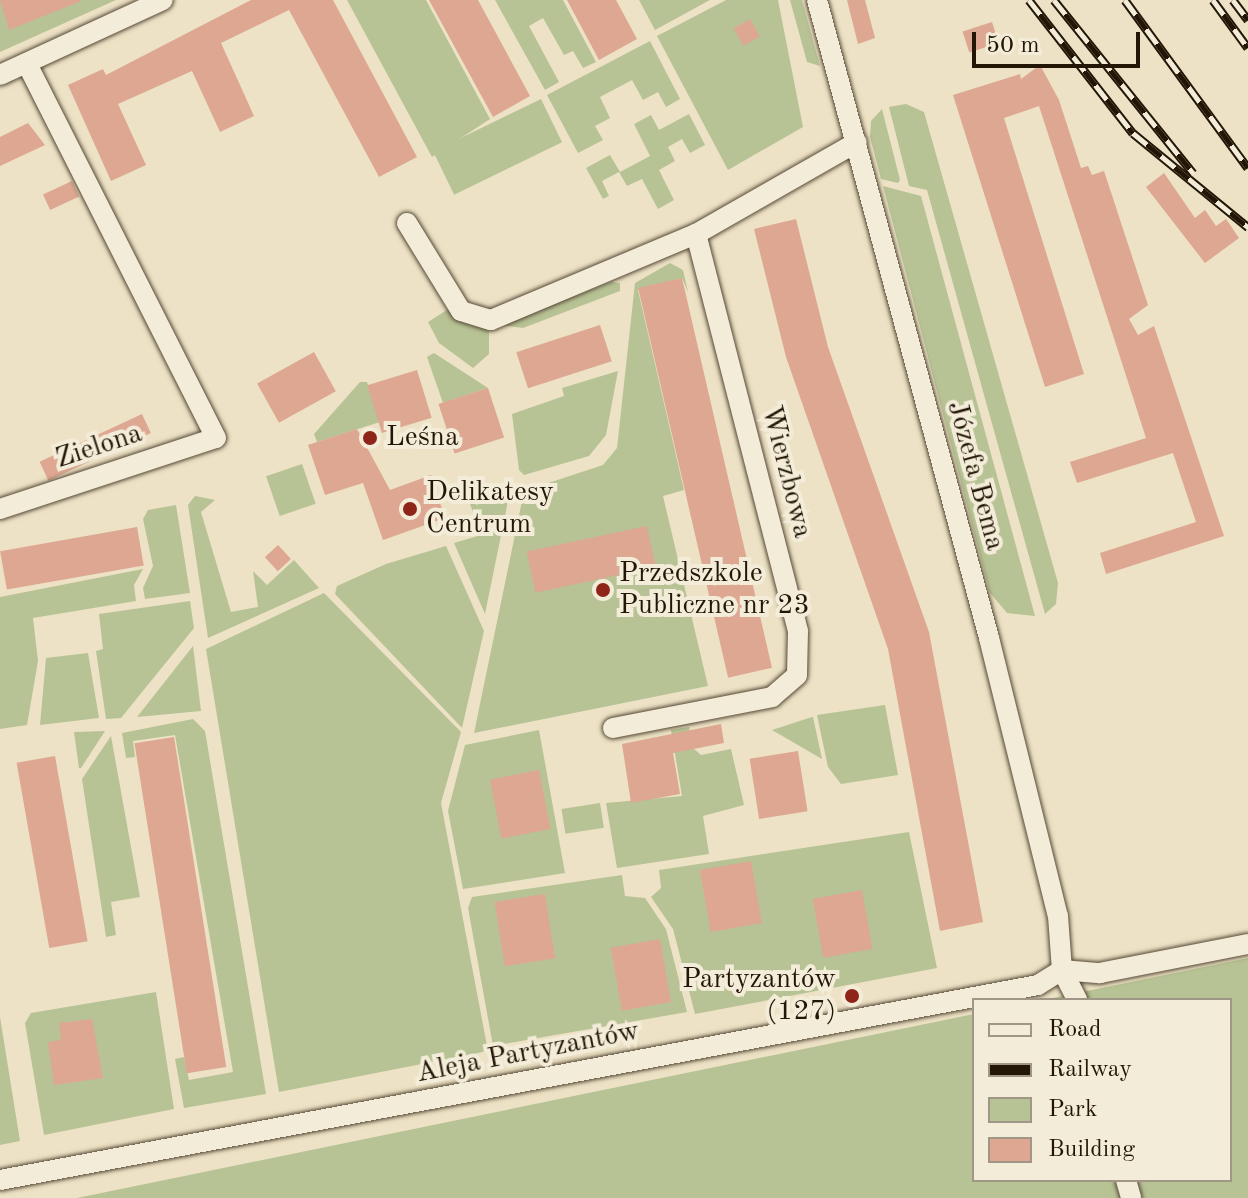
<!DOCTYPE html>
<meta charset="utf-8">
<style>
body{margin:0}
#map{position:relative;width:1248px;height:1198px;overflow:hidden;background:#ede2c5;font-family:"Old Standard TT",serif}
div>[style]{position:absolute}
.green>*{inset:0;background:#b8c395;transform-origin:0 0}
.building>*{inset:0;background:#dda791;transform-origin:0 0}
.roads{filter:drop-shadow(0 0 2px #564936) drop-shadow(0 0 2px #564936)}
.minor>*{height:20px;margin:-10px;padding:0 10px;transform-origin:10px;border-radius:10px;background:#f3ecd9}
.rail>*{height:9px;margin-top:-4.5px;transform-origin:0;background:repeating-linear-gradient(90deg,#f3ecd9 0 18px,#231606 0 36px);box-sizing:border-box;border-block:2px solid #231606}
.dots>*{width:22px;height:22px;translate:-50% -50%;box-sizing:border-box;border:4px solid #f3ecd9;border-radius:50%}
span{translate:-50% -50%;white-space:nowrap;text-align:center;line-height:1.15;-webkit-text-stroke:8px #f3ecd9;paint-order:stroke}
.poi-label{font-size:28px;color:#231606}
.left{translate:0 -50%;text-align:left}
.right{translate:-100% -50%;text-align:right}
.street-label{font-size:28px;color:#231606}
.legend{position:absolute;left:972px;top:998px;width:260px;height:184px;box-sizing:border-box;background:#f3ecd9;border:2px solid #a09685;margin:0;padding:10px 14px;list-style:none;font-size:24px;color:#231606}
.legend li{display:flex;align-items:center;gap:16px;height:40px}
.legend b{width:40px;border:2px solid #a09685}
.scale{position:absolute;left:972px;top:32px;width:168px;height:36px;box-sizing:border-box;border:4px solid #231606;border-top:0;padding-left:10px;font-size:24px;line-height:28px;white-space:nowrap;color:#231606;-webkit-text-stroke:6px #f3ecd9;paint-order:stroke}
</style>
<div id="map">
<div class="green">
<div style="clip-path:polygon(0 0,116px 0,0 52px)"></div>
<div style="clip-path:polygon(347px 0,426px 0,490px 119px,432px 157px)"></div>
<div style="clip-path:polygon(495px 0,563px 0,596px 62px,583px 68px,573px 51px,564px 55px,543px 18px,529px 26px,559px 82px,545px 90px)"></div>
<div style="clip-path:polygon(639px 0,710px 0,655px 30px)"></div>
<div style="clip-path:polygon(726px 0,778px 0,803px 127px,728px 170px,657px 36px)"></div>
<div style="clip-path:polygon(790px 0,802px 0,820px 66px,807px 62px)"></div>
<div style="clip-path:polygon(650px 41px,680px 99px,666px 107px,658px 92px,643px 100px,632px 80px,600px 97px,610px 118px,595px 126px,603px 140px,578px 153px,547px 95px)"></div>
<div style="left:541px;top:99px;width:48px;height:120px;rotate:64deg"></div>
<div style="clip-path:polygon(906px 104px,924px 112px,1058px 583px,1056px 604px,1045px 614px,927px 190px,909px 186px,889px 107px)"></div>
<div style="clip-path:polygon(882px 109px,900px 180px,898px 183px,881px 179px,870px 137px,871px 121px)"></div>
<div style="clip-path:polygon(689px 114px,705px 145px,690px 153px,682px 139px,668px 147px,675px 161px,659px 170px,674px 200px,658px 209px,642px 179px,627px 186px,619px 172px,602px 181px,609px 196px,603px 199px,586px 168px,610px 155px,620px 172px,650px 156px,634px 124px,651px 115px,659px 130px)"></div>
<div style="clip-path:polygon(883px 186px,921px 196px,1035px 616px,1007px 613px,990px 593px)"></div>
<div style="clip-path:polygon(670px 263px,683px 270px,688px 292px,682px 278px,638px 290px,684px 490px,663px 496px,708px 686px,474px 733px,524px 491px,603px 465px,617px 448px,635px 283px)"></div>
<div style="clip-path:polygon(611px 282px,620px 283px,620px 291px,523px 328px,501px 325px)"></div>
<div style="clip-path:polygon(450px 308px,462px 322px,489px 330px,489px 354px,473px 368px,439px 343px,428px 322px)"></div>
<div style="clip-path:polygon(434px 353px,488px 388px,443px 403px,427px 357px)"></div>
<div style="clip-path:polygon(618px 371px,606px 435px,589px 456px,524px 475px,519px 470px,512px 414px,564px 396px,562px 388px)"></div>
<div style="clip-path:polygon(360px 382px,367px 382px,380px 422px,317px 442px,314px 434px)"></div>
<div style="left:302px;top:464px;width:42px;height:38px;rotate:71deg"></div>
<div style="clip-path:polygon(506px 494px,508px 501px,485px 614px,454px 543px,481px 535px,470px 504px)"></div>
<div style="clip-path:polygon(195px 496px,215px 500px,201px 512px,231px 612px,258px 607px,253px 571px,267px 585px,294px 560px,319px 588px,208px 638px,188px 505px)"></div>
<div style="clip-path:polygon(176px 505px,190px 593px,145px 599px,143px 588px,153px 566px,143px 519px,148px 510px)"></div>
<div style="clip-path:polygon(446px 546px,484px 631px,462px 728px,335px 594px,337px 586px,386px 564px)"></div>
<div style="clip-path:polygon(143px 569px,134px 585px,136px 601px,33px 618px,38px 661px,27px 725px,0 729px,0 597px)"></div>
<div style="clip-path:polygon(324px 593px,461px 732px,441px 803px,488px 1051px,279px 1092px,206px 649px)"></div>
<div style="clip-path:polygon(190px 601px,194px 628px,121px 718px,106px 719px,96px 651px,103px 649px,99px 614px)"></div>
<div style="clip-path:polygon(193px 646px,201px 711px,137px 717px)"></div>
<div style="clip-path:polygon(88px 653px,99px 718px,40px 725px,46px 658px)"></div>
<div style="clip-path:polygon(885px 705px,898px 775px,841px 784px,828px 767px,817px 715px)"></div>
<div style="clip-path:polygon(812px 717px,813px 717px,822px 759px,772px 730px)"></div>
<div style="clip-path:polygon(193px 719px,205px 731px,266px 1094px,184px 1108px,175px 1059px,184px 1057px,189px 1080px,233px 1072px,175px 735px,133px 741px,135px 757px,126px 758px,122px 733px)"></div>
<div style="clip-path:polygon(689px 727px,693px 748px,701px 755px,731px 749px,744px 805px,703px 816px,709px 854px,617px 868px,606px 803px,682px 796px,671px 730px)"></div>
<div style="clip-path:polygon(539px 730px,565px 873px,463px 889px,448px 811px,465px 745px)"></div>
<div style="clip-path:polygon(105px 731px,81px 768px,79px 768px,74px 732px)"></div>
<div style="clip-path:polygon(111px 736px,140px 897px,111px 902px,116px 935px,106px 937px,82px 779px)"></div>
<div style="left:600px;top:803px;width:25px;height:39px;rotate:81deg"></div>
<div style="clip-path:polygon(909px 832px,937px 968px,695px 1014px,673px 929px,651px 897px,661px 888px,659px 870px)"></div>
<div style="clip-path:polygon(622px 875px,625px 896px,645px 898px,666px 929px,687px 1012px,493px 1046px,468px 908px,472px 897px)"></div>
<div style="clip-path:polygon(1248px 958px,1248px 1198px,77px 1198px,974px 1014px,974px 1180px,1230px 1180px,1230px 1000px,1043px 1000px)"></div>
<div style="clip-path:polygon(156px 992px,174px 1109px,44px 1135px,25px 1023px,31px 1013px)"></div>
<div style="clip-path:polygon(0 1017px,20px 1141px,0 1145px)"></div>
</div>
<div class="building">
<div style="clip-path:polygon(0 0,81px 0,81px 1px,9px 30px)"></div>
<div style="clip-path:polygon(251px 0,333px 0,417px 157px,379px 177px,289px 10px,221px 43px,254px 116px,220px 132px,192px 71px,118px 104px,146px 165px,111px 181px,68px 85px,103px 69px,106px 75px)"></div>
<div style="clip-path:polygon(429px 0,478px 0,530px 96px,493px 117px)"></div>
<div style="clip-path:polygon(567px 0,616px 0,637px 39px,599px 60px)"></div>
<div style="clip-path:polygon(847px 0,865px 0,875px 38px,858px 44px)"></div>
<div style="left:750px;top:19px;width:20px;height:19px;rotate:60deg"></div>
<div style="left:992px;top:22px;width:22px;height:31px;rotate:72deg"></div>
<div style="clip-path:polygon(1040px 65px,1059px 100px,1081px 168px,1088px 166px,1092px 175px,1104px 171px,1148px 305px,1129px 319px,1138px 335px,1154px 326px,1224px 536px,1106px 574px,1100px 553px,1196px 522px,1173px 453px,1077px 483px,1070px 462px,1146px 438px,1121px 360px,1039px 106px,1004px 118px,1084px 374px,1045px 387px,953px 95px,1020px 74px,1021px 79px)"></div>
<div style="clip-path:polygon(28px 123px,45px 145px,0 166px,0 137px)"></div>
<div style="clip-path:polygon(1164px 173px,1195px 218px,1205px 210px,1216px 226px,1226px 219px,1239px 238px,1205px 263px,1146px 187px)"></div>
<div style="left:72px;top:181px;width:17px;height:32px;rotate:65deg"></div>
<div style="clip-path:polygon(796px 219px,828px 347px,929px 632px,983px 922px,940px 931px,888px 649px,786px 357px,754px 229px)"></div>
<div style="left:682px;top:278px;width:400px;height:45px;rotate:77deg"></div>
<div style="left:600px;top:325px;width:38px;height:88px;rotate:72deg"></div>
<div style="left:314px;top:352px;width:45px;height:65px;rotate:61deg"></div>
<div style="left:417px;top:370px;width:50px;height:52px;rotate:73deg"></div>
<div style="left:488px;top:388px;width:52px;height:52px;rotate:72deg"></div>
<div style="left:142px;top:414px;width:21px;height:113px;rotate:65deg"></div>
<div style="clip-path:polygon(357px 429px,390px 490px,431px 475px,445px 518px,383px 540px,363px 483px,325px 495px,308px 445px)"></div>
<div style="left:647px;top:526px;width:42px;height:123px;rotate:78deg"></div>
<div style="left:137px;top:527px;width:39px;height:139px;rotate:80deg"></div>
<div style="left:278px;top:545px;width:19px;height:18px;rotate:47deg"></div>
<div style="clip-path:polygon(721px 724px,724px 743px,673px 753px,680px 794px,631px 803px,622px 744px)"></div>
<div style="left:174px;top:737px;width:334px;height:40px;rotate:81deg"></div>
<div style="left:798px;top:751px;width:61px;height:49px;rotate:81deg"></div>
<div style="left:55px;top:756px;width:188px;height:39px;rotate:80deg"></div>
<div style="left:539px;top:770px;width:60px;height:50px;rotate:79deg"></div>
<div style="left:751px;top:861px;width:63px;height:52px;rotate:80deg"></div>
<div style="left:862px;top:890px;width:60px;height:50px;rotate:80deg"></div>
<div style="left:545px;top:894px;width:65px;height:51px;rotate:81deg"></div>
<div style="left:660px;top:939px;width:64px;height:50px;rotate:80deg"></div>
<div style="clip-path:polygon(92px 1019px,103px 1078px,54px 1085px,48px 1042px,61px 1040px,59px 1023px)"></div>
</div>
<div class="roads">
<div class="minor">
<div style="left:817px;top:0;width:661px;rotate:74.91deg"></div>
<div style="left:989px;top:638px;width:286px;rotate:76.1deg"></div>
<div style="left:1058px;top:916px;width:54px;rotate:85.8deg"></div>
<div style="left:1062px;top:970px;width:34px;rotate:63deg"></div>
<div style="left:0;top:75px;width:179px;rotate:-24.7deg"></div>
<div style="left:407px;top:223px;width:103px;rotate:58.5deg"></div>
<div style="left:461px;top:311px;width:31px;rotate:17deg"></div>
<div style="left:491px;top:320px;width:222px;rotate:-22.8deg"></div>
<div style="left:696px;top:234px;width:185px;rotate:-29.7deg"></div>
<div style="left:0;top:509px;width:227px;rotate:-18.2deg"></div>
<div style="left:216px;top:438px;width:419px;rotate:-116.8deg"></div>
<div style="left:613px;top:728px;width:162px;rotate:-11deg"></div>
<div style="left:772px;top:697px;width:33px;rotate:-41deg"></div>
<div style="left:797px;top:675px;width:44px;rotate:-88.7deg"></div>
<div style="left:798px;top:631px;width:410px;rotate:-104.4deg"></div>
<div style="left:1062px;top:970px;width:38px;rotate:5deg"></div>
<div style="left:1100px;top:973px;width:151px;rotate:-11.1deg"></div>
<div style="left:0;top:1180px;width:1056px;rotate:-10.64deg"></div>
<div style="left:1038px;top:985px;width:28px;rotate:-32deg"></div>
<div style="left:1126px;top:1180px;width:19px;rotate:74deg"></div>
</div>
</div>
<div class="rail">
<div style="left:1029px;top:0;width:169px;rotate:52deg"></div>
<div style="left:1133px;top:133px;width:149px;rotate:39.3deg"></div>
<div style="left:1054px;top:0;width:222px;rotate:51.2deg"></div>
<div style="left:1125px;top:0;width:208px;rotate:53.8deg"></div>
<div style="left:1213px;top:0;width:59px;rotate:53.9deg"></div>
<div style="left:1233px;top:0;width:25px;rotate:53deg"></div>
</div>
<div class="dots">
<div style="left:370px;top:438px;background:#8f2418"></div>
<div style="left:410px;top:509px;background:#8f2418"></div>
<div style="left:603px;top:590px;background:#8f2418"></div>
<div style="left:852px;top:996px;background:#8f2418"></div>
</div>
<div class="poi-label">
<span class="left" style="left:386px;top:438px">Leśna</span>
<span class="left" style="left:426px;top:509px">Delikatesy<br>Centrum</span>
<span class="left" style="left:619px;top:590px">Przedszkole<br>Publiczne nr 23</span>
<span class="right" style="left:836px;top:996px">Partyzantów<br>(127)</span>
</div>
<div class="street-label">
<span style="left:99px;top:447px;rotate:-18deg">Zielona</span>
<span style="left:786px;top:472px;rotate:76deg">Wierzbowa</span>
<span style="left:975px;top:476px;rotate:75deg">Józefa Bema</span>
<span style="left:528px;top:1053px;rotate:-11deg">Aleja Partyzantów</span>
</div>
<ul class="legend">
<li><b style="height:10px;background:#f3ecd9"></b>Road</li>
<li><b style="height:10px;background:#231606"></b>Railway</li>
<li><b style="height:22px;background:#b8c395"></b>Park</li>
<li><b style="height:22px;background:#dda791"></b>Building</li>
</ul>
<div class="scale">50 m</div>
</div>
